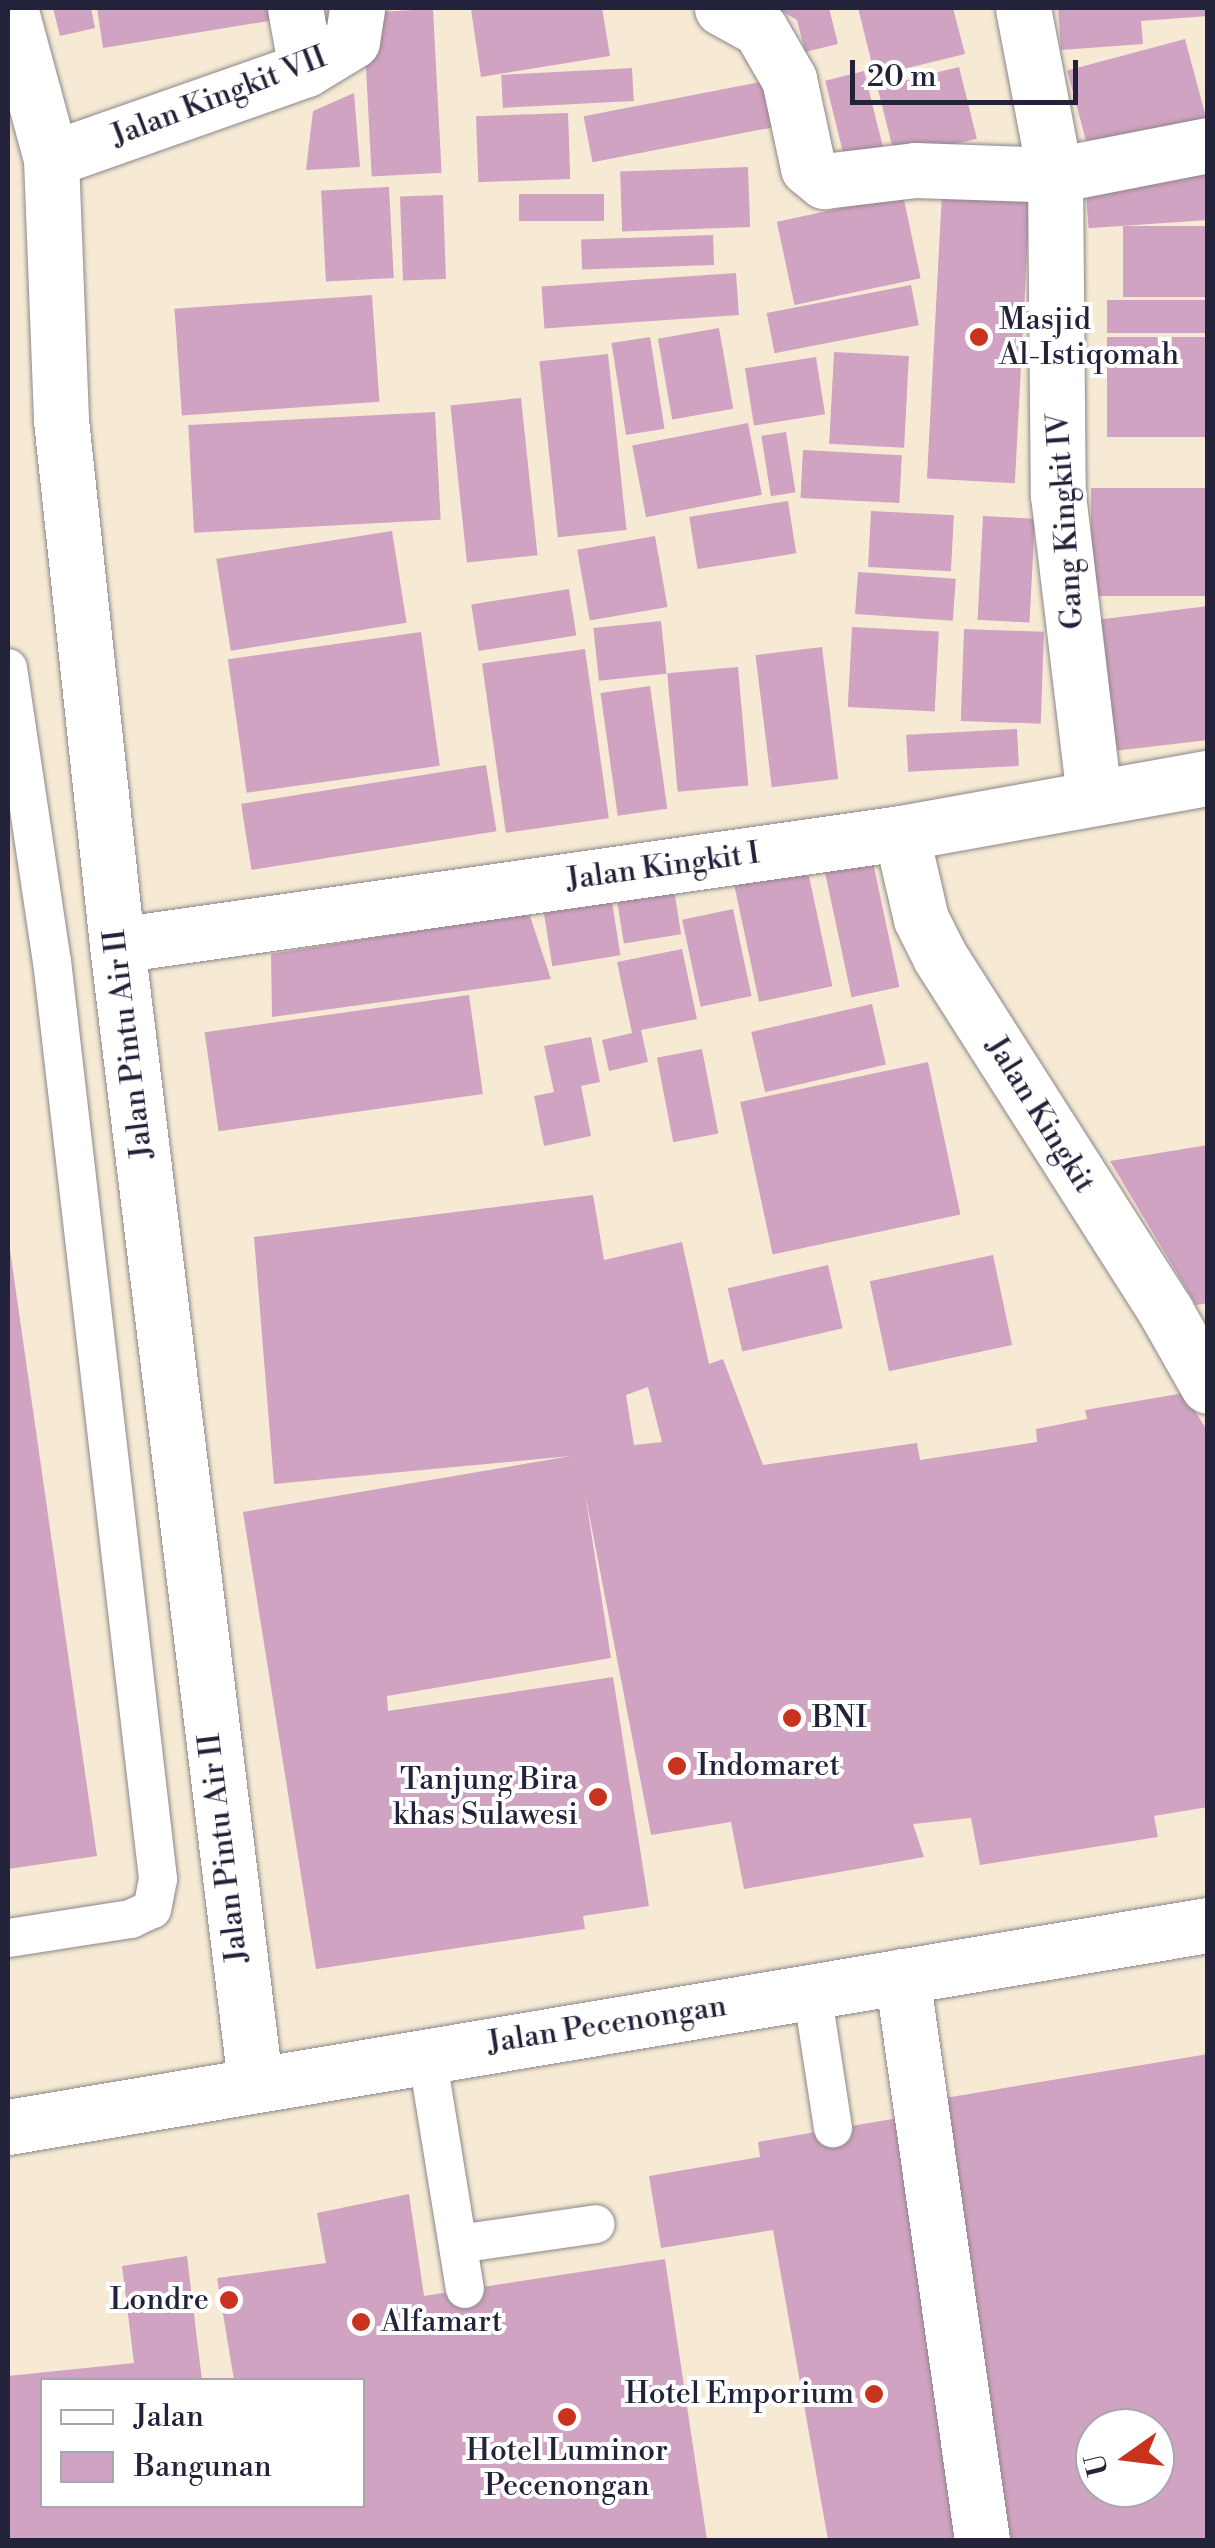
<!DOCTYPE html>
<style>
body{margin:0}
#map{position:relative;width:1215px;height:2548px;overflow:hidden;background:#f6ead5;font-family:"Libre Bodoni",serif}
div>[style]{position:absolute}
.building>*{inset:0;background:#d1a3c3;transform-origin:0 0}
.roads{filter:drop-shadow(0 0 2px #8c8688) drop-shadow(0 0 2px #8c8688)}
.service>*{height:38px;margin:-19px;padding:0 19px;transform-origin:19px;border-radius:19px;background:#fff}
.minor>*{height:55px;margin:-27.5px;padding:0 27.5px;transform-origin:27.5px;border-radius:27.5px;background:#fff}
.tertiary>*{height:55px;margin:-27.5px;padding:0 27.5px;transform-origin:27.5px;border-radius:27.5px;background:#fff}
.dots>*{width:28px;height:28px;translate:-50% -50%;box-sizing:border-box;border:5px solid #fff;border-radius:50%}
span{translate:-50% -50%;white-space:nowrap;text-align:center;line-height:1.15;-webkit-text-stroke:8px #fff;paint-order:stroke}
.street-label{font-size:30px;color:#22223b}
.poi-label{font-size:30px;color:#22223b}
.left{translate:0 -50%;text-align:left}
.right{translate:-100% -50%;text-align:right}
.frame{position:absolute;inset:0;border:10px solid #22223b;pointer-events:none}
.legend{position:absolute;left:40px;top:2378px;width:325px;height:130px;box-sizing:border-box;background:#fff;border:2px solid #a7a7b1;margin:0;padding:12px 18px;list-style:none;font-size:30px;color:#22223b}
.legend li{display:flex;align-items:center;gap:20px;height:50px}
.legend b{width:50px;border:2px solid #a7a7b1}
.north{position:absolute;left:1075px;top:2408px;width:100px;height:100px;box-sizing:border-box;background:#fff;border:2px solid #a7a7b1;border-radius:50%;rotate:256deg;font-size:28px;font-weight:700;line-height:40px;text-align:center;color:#22223b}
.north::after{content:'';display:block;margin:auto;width:35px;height:45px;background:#c8321e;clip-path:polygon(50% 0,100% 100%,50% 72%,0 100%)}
.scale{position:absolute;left:850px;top:60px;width:228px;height:45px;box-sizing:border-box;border:5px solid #22223b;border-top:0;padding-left:12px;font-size:30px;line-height:35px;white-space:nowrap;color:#22223b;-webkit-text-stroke:8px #fff;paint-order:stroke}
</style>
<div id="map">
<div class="building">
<div style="clip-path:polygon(53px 8px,91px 8px,95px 28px,60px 36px)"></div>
<div style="clip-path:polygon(97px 8px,273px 8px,275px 20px,103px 48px)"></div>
<div style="clip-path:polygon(482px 8px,602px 8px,610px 56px,481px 77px,471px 9px)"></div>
<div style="clip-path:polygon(776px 8px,829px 8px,838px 44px,805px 52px,797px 20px)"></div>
<div style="clip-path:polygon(858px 8px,953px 8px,965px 54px,875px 76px)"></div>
<div style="clip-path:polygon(1058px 8px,1208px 8px,1208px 16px,1141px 21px,1143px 44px,1061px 50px)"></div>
<div style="left:433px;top:9px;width:164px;height:70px;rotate:87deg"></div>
<div style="left:1185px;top:39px;width:87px;height:122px;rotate:75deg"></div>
<div style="left:959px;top:67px;width:74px;height:84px;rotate:76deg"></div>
<div style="left:632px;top:68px;width:33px;height:131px;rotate:87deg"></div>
<div style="left:864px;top:71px;width:92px;height:40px;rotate:76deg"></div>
<div style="left:775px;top:79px;width:47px;height:195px;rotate:79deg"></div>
<div style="clip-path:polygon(354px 93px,360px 167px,306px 170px,313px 111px)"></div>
<div style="left:568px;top:113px;width:66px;height:92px;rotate:88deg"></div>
<div style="left:748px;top:167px;width:60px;height:128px;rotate:88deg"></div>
<div style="left:1205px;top:173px;width:47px;height:120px;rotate:86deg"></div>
<div style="left:389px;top:187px;width:91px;height:68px;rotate:87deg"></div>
<div style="left:942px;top:192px;width:88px;height:287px;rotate:3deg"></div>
<div style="left:604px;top:194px;width:27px;height:85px;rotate:90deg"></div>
<div style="left:443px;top:195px;width:84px;height:43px;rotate:88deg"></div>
<div style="left:903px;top:195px;width:85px;height:129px;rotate:78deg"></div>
<div style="left:1208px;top:226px;width:71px;height:85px;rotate:90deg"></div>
<div style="left:713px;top:235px;width:30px;height:132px;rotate:88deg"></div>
<div style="left:736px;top:273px;width:42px;height:195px;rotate:86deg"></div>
<div style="left:911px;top:285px;width:41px;height:147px;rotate:79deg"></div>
<div style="left:372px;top:295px;width:107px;height:198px;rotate:86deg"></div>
<div style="left:1208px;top:300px;width:33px;height:101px;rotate:90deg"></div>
<div style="left:719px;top:328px;width:82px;height:62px;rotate:80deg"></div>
<div style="left:650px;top:337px;width:93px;height:39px;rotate:81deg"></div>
<div style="left:1208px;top:337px;width:100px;height:101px;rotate:90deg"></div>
<div style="left:834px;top:352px;width:75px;height:92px;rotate:3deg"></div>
<div style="left:608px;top:354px;width:177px;height:69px;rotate:84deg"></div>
<div style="left:816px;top:357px;width:58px;height:72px;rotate:81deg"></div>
<div style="left:521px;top:398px;width:158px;height:71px;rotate:84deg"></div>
<div style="left:435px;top:412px;width:108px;height:247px;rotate:87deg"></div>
<div style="left:748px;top:423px;width:73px;height:118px;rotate:79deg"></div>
<div style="left:786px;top:432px;width:61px;height:25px;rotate:81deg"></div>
<div style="left:803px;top:450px;width:99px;height:48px;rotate:3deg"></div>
<div style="left:1208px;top:488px;width:108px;height:117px;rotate:90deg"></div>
<div style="left:788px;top:501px;width:53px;height:100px;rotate:81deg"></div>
<div style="left:871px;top:511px;width:83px;height:56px;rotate:3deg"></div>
<div style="left:983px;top:516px;width:52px;height:104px;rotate:3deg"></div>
<div style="left:392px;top:531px;width:93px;height:178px;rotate:81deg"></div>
<div style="left:655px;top:536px;width:72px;height:79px;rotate:80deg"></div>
<div style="left:858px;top:572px;width:98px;height:42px;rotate:4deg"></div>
<div style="left:569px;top:589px;width:47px;height:99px;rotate:81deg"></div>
<div style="clip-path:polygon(1208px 606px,1208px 740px,1105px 752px,1088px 621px)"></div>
<div style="left:661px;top:621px;width:53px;height:68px;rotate:84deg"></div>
<div style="left:852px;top:627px;width:87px;height:80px;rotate:3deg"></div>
<div style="left:964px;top:629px;width:80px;height:92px;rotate:2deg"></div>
<div style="left:421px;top:632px;width:135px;height:195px;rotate:82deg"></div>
<div style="left:822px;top:647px;width:133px;height:67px;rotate:83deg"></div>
<div style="left:585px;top:649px;width:171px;height:104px;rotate:82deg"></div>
<div style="left:738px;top:667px;width:119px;height:71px;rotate:85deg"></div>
<div style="left:650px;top:686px;width:124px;height:50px;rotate:82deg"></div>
<div style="left:1017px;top:729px;width:37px;height:111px;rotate:87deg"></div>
<div style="left:486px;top:765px;width:67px;height:248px;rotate:81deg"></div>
<div style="left:871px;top:853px;width:137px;height:49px;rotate:78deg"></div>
<div style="left:806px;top:862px;width:127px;height:75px;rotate:78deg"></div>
<div style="left:673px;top:883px;width:52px;height:58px;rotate:81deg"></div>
<div style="left:612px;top:902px;width:54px;height:69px;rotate:81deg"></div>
<div style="left:733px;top:909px;width:89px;height:52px;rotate:78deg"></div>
<div style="clip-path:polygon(529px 913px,551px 979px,272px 1017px,271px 954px)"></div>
<div style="clip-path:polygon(682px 949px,697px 1019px,641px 1030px,648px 1062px,609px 1071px,602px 1040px,632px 1033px,617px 962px)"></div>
<div style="left:469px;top:995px;width:100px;height:267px;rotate:82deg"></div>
<div style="left:872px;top:1004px;width:62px;height:124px;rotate:77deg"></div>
<div style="clip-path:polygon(591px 1037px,600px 1082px,581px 1086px,591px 1136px,544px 1146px,534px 1096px,554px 1092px,544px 1046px)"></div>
<div style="left:702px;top:1049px;width:86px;height:46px;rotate:79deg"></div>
<div style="left:928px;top:1062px;width:156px;height:192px;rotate:78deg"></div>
<div style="clip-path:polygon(1208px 1145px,1208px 1303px,1196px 1305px,1110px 1161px)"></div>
<div style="clip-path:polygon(evenodd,593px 1195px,604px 1260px,682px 1242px,709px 1364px,723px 1359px,763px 1465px,917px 1443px,920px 1460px,1037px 1442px,1036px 1429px,1087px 1419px,1085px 1410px,1184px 1393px,1208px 1432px,1208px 1807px,1154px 1816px,1158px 1837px,980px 1865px,971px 1818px,913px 1824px,924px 1857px,744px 1889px,731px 1822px,651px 1835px,585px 1493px,611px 1658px,387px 1696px,388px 1711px,613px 1677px,649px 1906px,583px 1916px,585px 1929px,316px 1969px,243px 1512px,571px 1456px,274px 1484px,254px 1237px,593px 1195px,648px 1387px,662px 1442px,634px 1445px,626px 1395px,648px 1387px)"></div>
<div style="clip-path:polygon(10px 1250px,97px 1856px,8px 1869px,8px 1251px)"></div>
<div style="left:993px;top:1255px;width:92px;height:126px;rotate:78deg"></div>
<div style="left:828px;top:1265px;width:65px;height:103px;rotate:77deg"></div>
<div style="clip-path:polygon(evenodd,1208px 2054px,1208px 2540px,1009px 2540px,933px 2100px,1208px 2054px,1095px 2428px,1155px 2428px,1155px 2488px,1095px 2488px,1095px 2428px)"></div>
<div style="clip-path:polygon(904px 2117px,969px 2540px,828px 2540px,773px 2230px,661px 2248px,649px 2176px,760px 2157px,758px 2142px)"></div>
<div style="clip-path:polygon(409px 2194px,424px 2296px,665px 2259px,707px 2540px,8px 2540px,8px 2376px,134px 2363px,122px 2266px,187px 2256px,202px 2380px,42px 2380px,42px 2506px,362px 2506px,362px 2380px,234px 2380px,217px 2278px,326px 2263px,317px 2213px)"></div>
</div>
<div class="roads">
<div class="service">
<div style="left:8px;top:668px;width:296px;rotate:81.5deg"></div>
<div style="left:52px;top:961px;width:924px;rotate:83.41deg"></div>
<div style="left:158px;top:1879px;width:31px;rotate:101deg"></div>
<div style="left:152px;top:1909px;width:23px;rotate:155deg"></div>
<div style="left:131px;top:1919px;width:124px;rotate:171.2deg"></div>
<div style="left:812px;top:1991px;width:139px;rotate:81.3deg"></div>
<div style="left:427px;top:2055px;width:237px;rotate:80.8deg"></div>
<div style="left:458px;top:2244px;width:139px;rotate:-8.2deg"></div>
</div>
<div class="minor">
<div style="left:10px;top:8px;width:156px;rotate:74.8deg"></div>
<div style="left:51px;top:159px;width:261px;rotate:87.8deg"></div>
<div style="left:61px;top:420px;width:528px;rotate:83.91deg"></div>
<div style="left:117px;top:945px;width:1145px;rotate:83.08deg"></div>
<div style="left:295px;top:8px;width:62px;rotate:79.8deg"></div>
<div style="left:722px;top:8px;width:43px;rotate:28.9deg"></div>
<div style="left:760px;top:29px;width:58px;rotate:59.9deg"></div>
<div style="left:789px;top:79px;width:91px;rotate:77.9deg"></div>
<div style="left:808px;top:168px;width:21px;rotate:39deg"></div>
<div style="left:824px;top:181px;width:92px;rotate:-6.9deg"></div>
<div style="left:915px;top:170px;width:140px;rotate:2deg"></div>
<div style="left:1055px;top:175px;width:156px;rotate:-11.1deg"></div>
<div style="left:1023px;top:8px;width:170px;rotate:79.2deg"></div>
<div style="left:1055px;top:175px;width:320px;rotate:89.5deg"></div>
<div style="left:1058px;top:495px;width:303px;rotate:83.2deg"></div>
<div style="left:51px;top:159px;width:270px;rotate:-19.4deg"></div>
<div style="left:306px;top:69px;width:54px;rotate:-31.3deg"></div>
<div style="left:352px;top:41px;width:33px;rotate:-81deg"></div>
<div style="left:901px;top:833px;width:88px;rotate:76.9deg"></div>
<div style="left:921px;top:919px;width:42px;rotate:63.4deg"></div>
<div style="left:940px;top:957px;width:421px;rotate:57.5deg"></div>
<div style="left:1166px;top:1312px;width:85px;rotate:60.4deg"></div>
<div style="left:117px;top:945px;width:792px;rotate:-8.13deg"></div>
<div style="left:901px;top:833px;width:312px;rotate:-10.2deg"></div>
<div style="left:902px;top:1976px;width:570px;rotate:81.93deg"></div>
</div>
<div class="tertiary">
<div style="left:8px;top:2127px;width:1217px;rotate:-9.56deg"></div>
</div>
</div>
<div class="dots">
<div style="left:979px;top:337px;background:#c8321e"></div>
<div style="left:792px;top:1718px;background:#c8321e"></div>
<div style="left:677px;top:1766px;background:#c8321e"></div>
<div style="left:598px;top:1797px;background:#c8321e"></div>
<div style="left:229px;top:2300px;background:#c8321e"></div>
<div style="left:361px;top:2322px;background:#c8321e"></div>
<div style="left:874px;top:2394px;background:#c8321e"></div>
<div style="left:567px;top:2417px;background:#c8321e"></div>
</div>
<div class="street-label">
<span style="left:219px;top:97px;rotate:-21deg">Jalan Kingkit VII</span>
<span style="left:1066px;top:521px;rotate:-94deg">Gang Kingkit IV</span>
<span style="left:663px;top:867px;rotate:-8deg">Jalan Kingkit I</span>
<span style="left:129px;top:1044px;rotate:-97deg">Jalan Pintu Air II</span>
<span style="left:1040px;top:1115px;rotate:58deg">Jalan Kingkit</span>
<span style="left:224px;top:1848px;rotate:-97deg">Jalan Pintu Air II</span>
<span style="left:607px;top:2025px;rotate:-9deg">Jalan Pecenongan</span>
</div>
<div class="poi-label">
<span class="left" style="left:999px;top:337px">Masjid<br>Al-Istiqomah</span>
<span class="left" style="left:812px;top:1718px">BNI</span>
<span class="left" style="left:697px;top:1766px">Indomaret</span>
<span class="right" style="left:578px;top:1797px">Tanjung Bira<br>khas Sulawesi</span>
<span class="right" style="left:209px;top:2300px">Londre</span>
<span class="left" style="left:381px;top:2322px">Alfamart</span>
<span class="right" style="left:854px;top:2394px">Hotel Emporium</span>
<span style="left:567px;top:2468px">Hotel Luminor<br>Pecenongan</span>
</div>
<div class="frame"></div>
<ul class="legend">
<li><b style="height:12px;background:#fff"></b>Jalan</li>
<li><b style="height:28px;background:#d1a3c3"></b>Bangunan</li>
</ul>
<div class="north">U</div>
<div class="scale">20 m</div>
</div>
